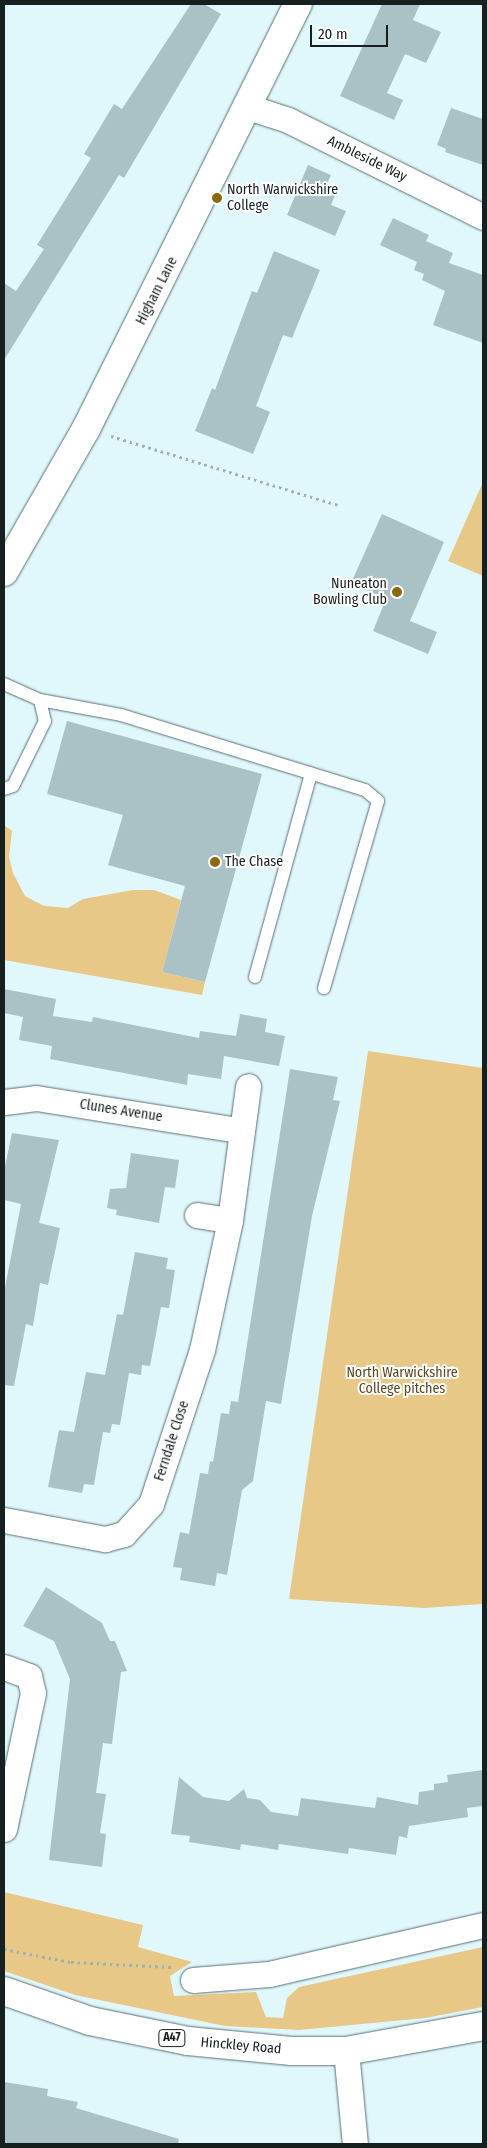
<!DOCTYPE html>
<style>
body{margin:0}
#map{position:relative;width:487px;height:2148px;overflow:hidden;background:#e0f8fc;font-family:"Fira Sans Condensed",sans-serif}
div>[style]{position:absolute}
.green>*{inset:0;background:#e7c886}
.building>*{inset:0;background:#aac2c5}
.path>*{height:3px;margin-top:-1.5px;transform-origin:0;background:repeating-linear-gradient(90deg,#9db0b3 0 2.5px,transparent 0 6.5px)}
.roads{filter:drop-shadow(0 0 1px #5a7073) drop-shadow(0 0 1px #5a7073)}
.lane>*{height:12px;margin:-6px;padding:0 6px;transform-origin:6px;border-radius:6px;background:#fff}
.street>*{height:25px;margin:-12.5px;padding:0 12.5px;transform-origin:12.5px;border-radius:12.5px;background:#fff}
.secondary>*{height:28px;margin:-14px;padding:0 14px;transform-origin:14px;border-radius:14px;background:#fff}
.primary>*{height:28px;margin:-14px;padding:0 14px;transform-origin:14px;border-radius:14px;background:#fff}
.dots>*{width:14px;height:14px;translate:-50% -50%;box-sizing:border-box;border:2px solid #fff;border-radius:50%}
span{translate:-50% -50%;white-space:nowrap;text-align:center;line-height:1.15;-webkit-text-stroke:4px #fff;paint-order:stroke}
.shield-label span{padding:1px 4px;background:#fff;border:1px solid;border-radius:4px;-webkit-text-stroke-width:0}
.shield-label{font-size:12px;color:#172021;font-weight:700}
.street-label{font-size:14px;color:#172021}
.poi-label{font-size:14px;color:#172021}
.left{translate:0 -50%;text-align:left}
.right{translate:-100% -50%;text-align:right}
.park-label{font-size:14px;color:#5b4920}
.frame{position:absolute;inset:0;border:5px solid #172021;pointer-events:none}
.scale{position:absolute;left:310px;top:25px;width:78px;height:22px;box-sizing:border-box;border:2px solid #172021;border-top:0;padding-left:6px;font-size:15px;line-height:18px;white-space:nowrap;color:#172021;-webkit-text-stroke:4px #fff;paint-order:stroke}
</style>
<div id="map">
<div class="green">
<div style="clip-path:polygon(483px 482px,483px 576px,448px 561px)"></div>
<div style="clip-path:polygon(4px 825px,12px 831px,9px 857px,13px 873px,25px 896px,44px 906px,68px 908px,83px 899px,133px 890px,154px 890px,181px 900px,162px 972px,205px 982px,202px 995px,4px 960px)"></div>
<div style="clip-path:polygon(368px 1051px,483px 1068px,483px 1604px,424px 1608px,289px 1599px)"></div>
<div style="clip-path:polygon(4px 1892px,143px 1925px,138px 1947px,192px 1962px,170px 1976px,174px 1996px,256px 1992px,266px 2017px,283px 2018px,287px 1998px,299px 1987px,483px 1947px,483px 2007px,425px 2018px,299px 2030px,225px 2026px,75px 1995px,4px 1971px)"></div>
</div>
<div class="building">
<div style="clip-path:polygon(191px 4px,204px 4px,221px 14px,124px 178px,119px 175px,4px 360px,4px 283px,16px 291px,44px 249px,37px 245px,91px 158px,84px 154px,114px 104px,122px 109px)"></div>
<div style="clip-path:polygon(382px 4px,420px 4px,413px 20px,441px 32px,426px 63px,405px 54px,387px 93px,403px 100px,394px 120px,340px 96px)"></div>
<div style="clip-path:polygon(451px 108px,483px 119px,483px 165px,445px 152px,446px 149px,437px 145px)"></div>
<div style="clip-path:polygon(308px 165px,331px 175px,327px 184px,338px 188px,331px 205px,346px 211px,335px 236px,287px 215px)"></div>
<div style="clip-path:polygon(393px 218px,429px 235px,426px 241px,453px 253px,449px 263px,483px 275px,483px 343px,433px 325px,445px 291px,422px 280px,424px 274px,414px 270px,417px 262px,380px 245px)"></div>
<div style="clip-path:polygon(274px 251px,320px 270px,292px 338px,283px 335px,256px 406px,270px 412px,253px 454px,195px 431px,212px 388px,215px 390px,252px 291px,257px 293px)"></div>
<div style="clip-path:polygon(382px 514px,444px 542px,410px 621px,437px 632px,428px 654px,373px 631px,386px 599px,351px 583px)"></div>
<div style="clip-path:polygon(67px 721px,262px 774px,205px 982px,162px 972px,185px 886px,108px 865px,123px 815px,47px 794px)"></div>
<div style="clip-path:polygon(4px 989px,56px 999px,53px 1016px,92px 1022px,93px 1017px,199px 1038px,200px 1031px,236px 1036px,240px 1014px,267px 1019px,265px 1032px,285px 1036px,279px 1066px,224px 1056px,221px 1079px,188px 1074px,187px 1085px,50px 1059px,52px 1046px,19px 1040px,23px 1017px,4px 1013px)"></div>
<div style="clip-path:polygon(290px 1069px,338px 1077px,333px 1100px,340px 1101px,312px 1216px,281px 1404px,266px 1401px,253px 1481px,242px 1490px,227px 1575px,217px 1573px,215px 1586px,180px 1580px,182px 1568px,173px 1567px,180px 1532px,189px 1534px,200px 1473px,208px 1474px,210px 1461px,213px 1462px,221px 1413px,229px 1414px,231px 1401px,238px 1402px)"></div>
<div style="clip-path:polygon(12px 1133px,59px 1140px,39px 1223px,60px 1228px,48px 1285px,40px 1283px,33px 1326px,26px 1324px,14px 1386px,4px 1385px,4px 1293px,21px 1204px,4px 1200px,4px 1171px)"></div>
<div style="clip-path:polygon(131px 1153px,179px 1160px,175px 1188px,165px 1187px,159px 1223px,116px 1215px,117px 1210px,107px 1208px,110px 1189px,126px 1188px)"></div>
<div style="clip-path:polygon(135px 1252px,168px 1258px,166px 1269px,175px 1270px,169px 1308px,161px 1307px,150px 1366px,142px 1365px,141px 1375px,129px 1373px,120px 1425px,112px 1424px,110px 1433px,103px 1432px,94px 1485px,84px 1484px,82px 1493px,48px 1487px,59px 1430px,74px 1432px,86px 1372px,105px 1375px,117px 1314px,123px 1315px)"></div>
<div style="clip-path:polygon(46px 1587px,102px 1623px,110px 1641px,115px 1641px,127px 1671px,121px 1672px,112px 1744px,103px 1743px,96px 1793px,106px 1794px,100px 1833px,106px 1834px,102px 1867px,49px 1860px,70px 1679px,54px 1641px,23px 1626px)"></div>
<div style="clip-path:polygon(483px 1770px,483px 1806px,467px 1808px,468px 1817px,409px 1826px,407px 1838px,399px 1836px,396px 1855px,349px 1848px,348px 1854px,279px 1844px,278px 1850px,241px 1844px,240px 1850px,189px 1842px,190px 1836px,171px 1834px,179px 1777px,203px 1797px,229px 1801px,244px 1789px,247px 1798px,260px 1800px,271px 1812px,298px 1816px,301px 1798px,375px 1808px,377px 1797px,418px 1805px,419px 1792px,434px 1790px,434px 1784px,448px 1782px,447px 1775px)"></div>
<div style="clip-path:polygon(4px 2082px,48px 2089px,47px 2096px,78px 2102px,76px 2108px,179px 2139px,178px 2144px,4px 2144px)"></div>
</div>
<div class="path">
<div style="left:111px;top:436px;width:237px;rotate:16.9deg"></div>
<div style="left:4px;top:1949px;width:68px;rotate:11deg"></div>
<div style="left:71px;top:1962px;width:101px;rotate:2.8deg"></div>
</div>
<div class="roads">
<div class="lane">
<div style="left:4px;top:684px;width:39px;rotate:24deg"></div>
<div style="left:40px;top:700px;width:22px;rotate:77deg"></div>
<div style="left:45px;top:721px;width:72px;rotate:116.2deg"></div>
<div style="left:13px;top:786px;width:9px;rotate:162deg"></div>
<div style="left:40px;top:700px;width:82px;rotate:10.5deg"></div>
<div style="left:121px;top:715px;width:255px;rotate:17.1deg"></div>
<div style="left:365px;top:790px;width:17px;rotate:40deg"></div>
<div style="left:378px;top:801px;width:195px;rotate:106.1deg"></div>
<div style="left:255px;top:977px;width:211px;rotate:-74.6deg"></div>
</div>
<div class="street">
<div style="left:248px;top:107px;width:42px;rotate:18deg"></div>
<div style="left:288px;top:120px;width:218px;rotate:26.4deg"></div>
<div style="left:4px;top:1102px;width:32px;rotate:-7deg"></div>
<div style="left:36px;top:1098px;width:206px;rotate:9deg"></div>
<div style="left:197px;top:1215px;width:33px;rotate:9deg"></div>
<div style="left:4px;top:1520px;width:103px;rotate:10.7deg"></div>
<div style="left:105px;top:1539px;width:20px;rotate:-15deg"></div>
<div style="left:124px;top:1534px;width:40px;rotate:-48deg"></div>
<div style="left:151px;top:1504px;width:162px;rotate:-71.7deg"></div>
<div style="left:202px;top:1350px;width:133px;rotate:-77.8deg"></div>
<div style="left:230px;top:1220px;width:135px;rotate:-82.3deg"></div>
<div style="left:4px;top:1667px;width:27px;rotate:20deg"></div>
<div style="left:29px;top:1676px;width:17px;rotate:77deg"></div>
<div style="left:33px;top:1693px;width:139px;rotate:102deg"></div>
<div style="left:193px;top:1980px;width:76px;rotate:-4.5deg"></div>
<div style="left:269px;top:1974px;width:220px;rotate:-12.9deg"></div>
<div style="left:346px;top:2051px;width:93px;rotate:84.5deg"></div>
</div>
<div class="secondary">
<div style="left:4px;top:572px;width:165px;rotate:-60.2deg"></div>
<div style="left:86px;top:429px;width:475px;rotate:-63.5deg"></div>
</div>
<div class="primary">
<div style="left:4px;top:1991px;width:91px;rotate:19.2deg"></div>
<div style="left:90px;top:2021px;width:100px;rotate:11.5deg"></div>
<div style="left:188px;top:2041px;width:104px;rotate:5.5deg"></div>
<div style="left:292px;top:2051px;width:54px"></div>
<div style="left:346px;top:2051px;width:139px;rotate:-10.3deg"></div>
</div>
</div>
<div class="dots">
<div style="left:217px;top:198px;background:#8c6a0b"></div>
<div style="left:397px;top:592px;background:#8c6a0b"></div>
<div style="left:215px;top:862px;background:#8c6a0b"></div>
</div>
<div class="shield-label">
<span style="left:172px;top:2038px">A47</span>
</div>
<div class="street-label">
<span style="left:367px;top:159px;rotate:26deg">Ambleside Way</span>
<span style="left:157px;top:291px;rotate:-63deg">Higham Lane</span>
<span style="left:121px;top:1111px;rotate:9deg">Clunes Avenue</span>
<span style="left:172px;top:1441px;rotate:-72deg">Ferndale Close</span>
<span style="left:241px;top:2046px;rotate:5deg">Hinckley Road</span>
</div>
<div class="poi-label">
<span class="left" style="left:227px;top:198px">North Warwickshire<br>College</span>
<span class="right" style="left:387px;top:592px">Nuneaton<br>Bowling Club</span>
<span class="left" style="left:225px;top:862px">The Chase</span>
</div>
<div class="park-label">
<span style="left:402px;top:1381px">North Warwickshire<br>College pitches</span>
</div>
<div class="frame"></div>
<div class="scale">20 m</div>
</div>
